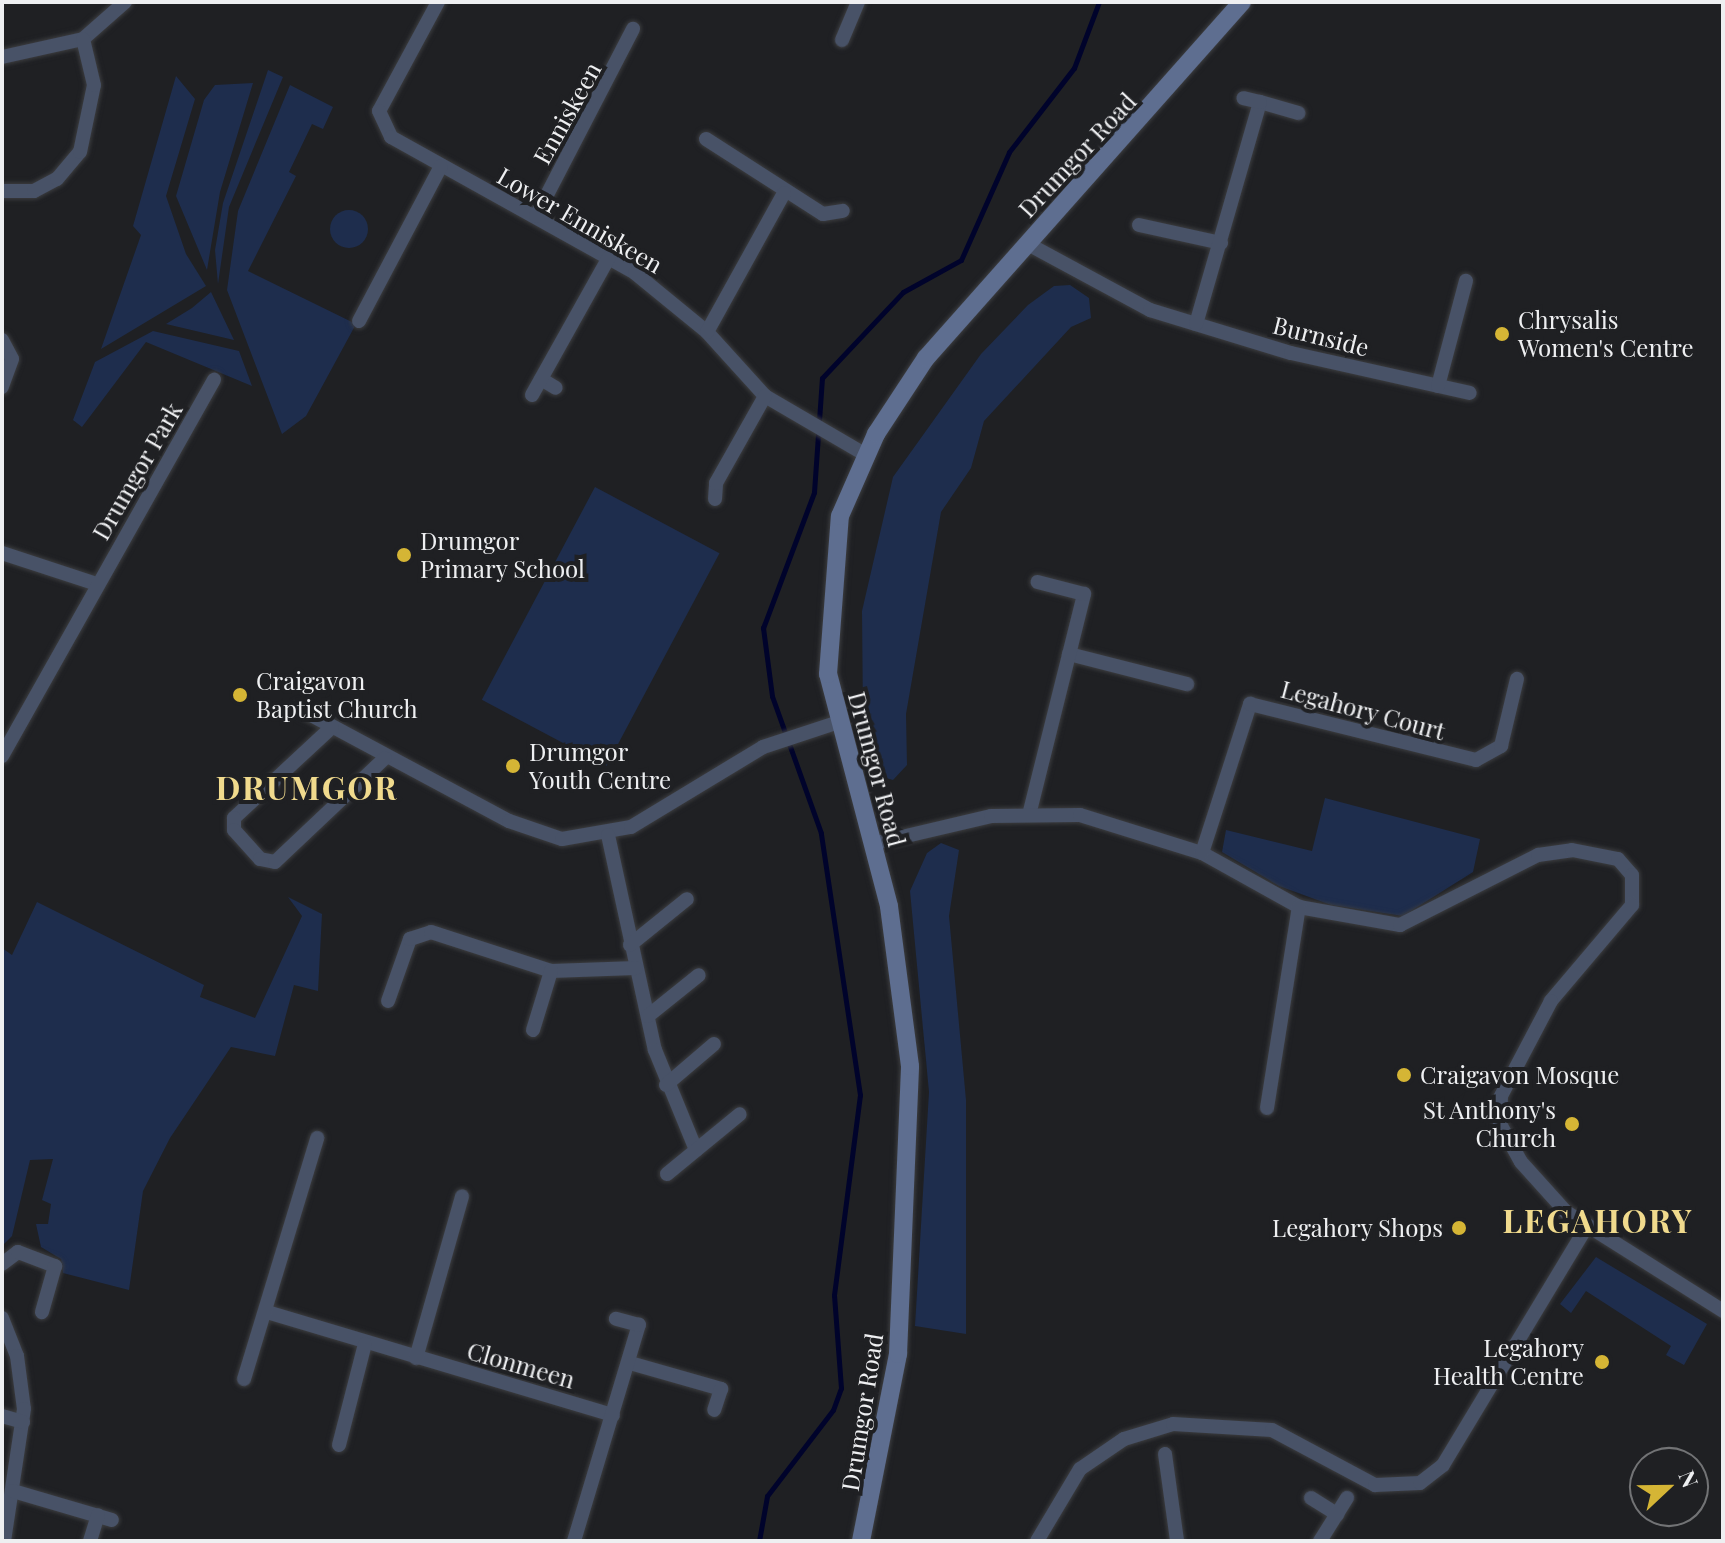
<!DOCTYPE html>
<style>
body{margin:0}
#map{position:relative;width:1725px;height:1543px;overflow:hidden;background:#1f2023;font-family:"Playfair Display",serif}
div>[style]{position:absolute}
.green>*{inset:0;background:#1e2d4d;transform-origin:0 0}
.round{border-radius:50%}
.stream>*{height:5px;margin:-2.5px;padding:0 2.5px;transform-origin:2.5px;border-radius:2.5px;background:#00032b}
.roads{filter:drop-shadow(0 0 2px #3c3d40) drop-shadow(0 0 2px #3c3d40)}
.street>*{height:14px;margin:-7px;padding:0 7px;transform-origin:7px;border-radius:7px;background:#485267}
.secondary>*{height:18px;margin:-9px;padding:0 9px;transform-origin:9px;border-radius:9px;background:#5e6e90}
.dots>*{width:22px;height:22px;translate:-50% -50%;box-sizing:border-box;border:4px solid #1f2023;border-radius:50%}
span{translate:-50% -50%;white-space:nowrap;text-align:center;line-height:1.15;-webkit-text-stroke:8px #1f2023;paint-order:stroke}
.street-label{font-size:24px;color:#eeeff1}
.poi-label{font-size:24px;color:#eeeff1}
.left{translate:0 -50%;text-align:left}
.right{translate:-100% -50%;text-align:right}
.district-label{font-size:32px;color:#f0da8d;font-weight:700;letter-spacing:2px}
.frame{position:absolute;inset:0;border:4px solid #eeeff1;pointer-events:none}
.north{position:absolute;left:1629px;top:1447px;width:80px;height:80px;box-sizing:border-box;background:#1f2023;border:2px solid #727375;border-radius:50%;rotate:68deg;font-size:22px;font-weight:700;line-height:32px;text-align:center;color:#eeeff1}
.north::after{content:'';display:block;margin:auto;width:28px;height:36px;background:#d5b535;clip-path:polygon(50% 0,100% 100%,50% 72%,0 100%)}
</style>
<div id="map">
<div class="green">
<div style="clip-path:polygon(268px 70px,283px 77px,229px 207px,218px 284px,215px 250px,223px 203px)"></div>
<div style="clip-path:polygon(176px 76px,195px 99px,166px 196px,186px 254px,206px 286px,101px 349px,141px 235px,133px 226px)"></div>
<div style="clip-path:polygon(253px 83px,220px 192px,207px 270px,176px 196px,204px 100px,215px 85px)"></div>
<div style="clip-path:polygon(290px 85px,333px 107px,323px 129px,312px 124px,289px 172px,296px 176px,248px 271px,356px 324px,306px 416px,282px 434px,227px 290px,238px 211px)"></div>
<div class="round" style="left:330px;top:210px;width:38px;height:38px"></div>
<div style="clip-path:polygon(1070px 285px,1089px 298px,1091px 318px,1071px 327px,984px 421px,971px 468px,941px 512px,906px 714px,907px 765px,893px 780px,876px 775px,863px 718px,862px 611px,893px 477px,981px 354px,1028px 305px,1054px 286px)"></div>
<div style="clip-path:polygon(211px 292px,234px 340px,166px 324px,192px 308px)"></div>
<div style="clip-path:polygon(153px 331px,239px 351px,252px 386px,146px 342px,82px 427px,73px 420px,95px 362px)"></div>
<div style="left:595px;top:487px;width:141px;height:241px;rotate:28deg"></div>
<div style="clip-path:polygon(1325px 798px,1480px 839px,1473px 872px,1403px 916px,1331px 905px,1279px 886px,1222px 852px,1226px 830px,1312px 851px)"></div>
<div style="clip-path:polygon(941px 843px,959px 850px,949px 916px,966px 1100px,966px 1334px,915px 1326px,929px 1092px,910px 891px,927px 853px)"></div>
<div style="clip-path:polygon(288px 897px,322px 914px,318px 991px,294px 985px,275px 1056px,231px 1047px,170px 1138px,143px 1191px,129px 1290px,63px 1273px,61px 1259px,41px 1247px,36px 1224px,48px 1224px,51px 1204px,42px 1200px,53px 1159px,30px 1160px,12px 1236px,2px 1246px,2px 948px,12px 955px,37px 902px,204px 985px,200px 997px,255px 1018px,302px 916px)"></div>
<div style="clip-path:polygon(1596px 1257px,1707px 1324px,1684px 1365px,1666px 1355px,1671px 1346px,1586px 1291px,1571px 1313px,1560px 1304px)"></div>
</div>
<div class="stream">
<div style="left:759px;top:1541px;width:46px;rotate:-79.9deg"></div>
<div style="left:767px;top:1496px;width:108px;rotate:-52.5deg"></div>
<div style="left:833px;top:1410px;width:23px;rotate:-70deg"></div>
<div style="left:841px;top:1388px;width:93px;rotate:-94.3deg"></div>
<div style="left:834px;top:1295px;width:202px;rotate:-82.6deg"></div>
<div style="left:860px;top:1095px;width:265px;rotate:-98.5deg"></div>
<div style="left:821px;top:833px;width:145px;rotate:-109.7deg"></div>
<div style="left:772px;top:696px;width:69px;rotate:-97.5deg"></div>
<div style="left:763px;top:628px;width:145px;rotate:-69.4deg"></div>
<div style="left:814px;top:492px;width:114px;rotate:-86deg"></div>
<div style="left:822px;top:378px;width:118px;rotate:-46.7deg"></div>
<div style="left:903px;top:292px;width:66px;rotate:-28.9deg"></div>
<div style="left:961px;top:260px;width:118px;rotate:-66deg"></div>
<div style="left:1009px;top:152px;width:106px;rotate:-52.3deg"></div>
<div style="left:1074px;top:68px;width:71px;rotate:-69.3deg"></div>
</div>
<div class="roads">
<div class="street">
<div style="left:438px;top:2px;width:124px;rotate:118.4deg"></div>
<div style="left:379px;top:111px;width:29px;rotate:65deg"></div>
<div style="left:391px;top:137px;width:279px;rotate:29.1deg"></div>
<div style="left:635px;top:273px;width:93px;rotate:39.3deg"></div>
<div style="left:707px;top:332px;width:86px;rotate:47.8deg"></div>
<div style="left:765px;top:396px;width:117px;rotate:30.3deg"></div>
<div style="left:842px;top:40px;width:41px;rotate:-67.2deg"></div>
<div style="left:2px;top:57px;width:83px;rotate:-12.5deg"></div>
<div style="left:83px;top:39px;width:56px;rotate:-41.4deg"></div>
<div style="left:1260px;top:102px;width:40px;rotate:16deg"></div>
<div style="left:706px;top:139px;width:139px;rotate:32.7deg"></div>
<div style="left:823px;top:214px;width:20px;rotate:-9deg"></div>
<div style="left:2px;top:191px;width:32px"></div>
<div style="left:34px;top:191px;width:26px;rotate:-28deg"></div>
<div style="left:57px;top:179px;width:35px;rotate:-50deg"></div>
<div style="left:80px;top:152px;width:68px;rotate:-78.2deg"></div>
<div style="left:94px;top:85px;width:47px;rotate:-103.4deg"></div>
<div style="left:536px;top:216px;width:211px;rotate:-62.6deg"></div>
<div style="left:1139px;top:225px;width:84px;rotate:12.4deg"></div>
<div style="left:1028px;top:244px;width:139px;rotate:28.4deg"></div>
<div style="left:1150px;top:310px;width:147px;rotate:17deg"></div>
<div style="left:1291px;top:353px;width:183px;rotate:12.6deg"></div>
<div style="left:359px;top:321px;width:175px;rotate:-62.1deg"></div>
<div style="left:1196px;top:324px;width:231px;rotate:-73.9deg"></div>
<div style="left:1260px;top:102px;width:17px;rotate:-167deg"></div>
<div style="left:707px;top:332px;width:159px;rotate:-61deg"></div>
<div style="left:2px;top:340px;width:21px;rotate:62deg"></div>
<div style="left:12px;top:359px;width:30px;rotate:110deg"></div>
<div style="left:541px;top:379px;width:17px;rotate:31deg"></div>
<div style="left:1438px;top:386px;width:109px;rotate:-75.1deg"></div>
<div style="left:532px;top:395px;width:158px;rotate:-60.8deg"></div>
<div style="left:715px;top:499px;width:16px;rotate:-86deg"></div>
<div style="left:716px;top:483px;width:100px;rotate:-60.6deg"></div>
<div style="left:2px;top:553px;width:100px;rotate:18.1deg"></div>
<div style="left:1069px;top:654px;width:122px;rotate:14.3deg"></div>
<div style="left:300px;top:709px;width:237px;rotate:28.2deg"></div>
<div style="left:509px;top:821px;width:56px;rotate:18.8deg"></div>
<div style="left:562px;top:839px;width:70px;rotate:-9.9deg"></div>
<div style="left:631px;top:827px;width:154px;rotate:-31.2deg"></div>
<div style="left:763px;top:747px;width:77px;rotate:-18.2deg"></div>
<div style="left:332px;top:727px;width:134px;rotate:137.1deg"></div>
<div style="left:234px;top:818px;width:12px;rotate:90deg"></div>
<div style="left:234px;top:830px;width:39px;rotate:48deg"></div>
<div style="left:260px;top:859px;width:15px;rotate:11deg"></div>
<div style="left:275px;top:862px;width:151px;rotate:-43.4deg"></div>
<div style="left:2px;top:756px;width:432px;rotate:-60.6deg"></div>
<div style="left:1030px;top:811px;width:224px;rotate:-76deg"></div>
<div style="left:1084px;top:594px;width:48px;rotate:-165.4deg"></div>
<div style="left:608px;top:835px;width:220px;rotate:77.7deg"></div>
<div style="left:655px;top:1050px;width:108px;rotate:67.7deg"></div>
<div style="left:872px;top:844px;width:122px;rotate:-13.2deg"></div>
<div style="left:991px;top:816px;width:89px;rotate:-0.6deg"></div>
<div style="left:1080px;top:815px;width:128px;rotate:17.3deg"></div>
<div style="left:1202px;top:853px;width:111px;rotate:29.1deg"></div>
<div style="left:1299px;top:907px;width:103px;rotate:10.1deg"></div>
<div style="left:1400px;top:925px;width:155px;rotate:-26.9deg"></div>
<div style="left:1538px;top:855px;width:34px;rotate:-8deg"></div>
<div style="left:1572px;top:850px;width:47px;rotate:11.1deg"></div>
<div style="left:1618px;top:859px;width:21px;rotate:49deg"></div>
<div style="left:1632px;top:875px;width:30px;rotate:90deg"></div>
<div style="left:1632px;top:905px;width:126px;rotate:130.2deg"></div>
<div style="left:1551px;top:1001px;width:107px;rotate:117.8deg"></div>
<div style="left:1501px;top:1096px;width:28px;rotate:92deg"></div>
<div style="left:1500px;top:1124px;width:43px;rotate:61.1deg"></div>
<div style="left:1521px;top:1162px;width:67px;rotate:48deg"></div>
<div style="left:1566px;top:1212px;width:186px;rotate:32.2deg"></div>
<div style="left:1202px;top:853px;width:157px;rotate:-72.1deg"></div>
<div style="left:1250px;top:704px;width:233px;rotate:13.9deg"></div>
<div style="left:1476px;top:760px;width:29px;rotate:-29deg"></div>
<div style="left:1501px;top:746px;width:69px;rotate:-76.6deg"></div>
<div style="left:630px;top:945px;width:73px;rotate:-38.9deg"></div>
<div style="left:388px;top:1001px;width:66px;rotate:-70.5deg"></div>
<div style="left:410px;top:939px;width:22px;rotate:-18deg"></div>
<div style="left:431px;top:932px;width:126px;rotate:18deg"></div>
<div style="left:551px;top:971px;width:85px;rotate:-2deg"></div>
<div style="left:648px;top:1016px;width:65px;rotate:-38.8deg"></div>
<div style="left:533px;top:1030px;width:62px;rotate:-73deg"></div>
<div style="left:666px;top:1085px;width:63px;rotate:-40.5deg"></div>
<div style="left:1267px;top:1108px;width:204px;rotate:-81deg"></div>
<div style="left:667px;top:1174px;width:94px;rotate:-39.4deg"></div>
<div style="left:2px;top:1264px;width:20px;rotate:-37deg"></div>
<div style="left:18px;top:1252px;width:40px;rotate:21deg"></div>
<div style="left:55px;top:1266px;width:48px;rotate:105.8deg"></div>
<div style="left:267px;top:1312px;width:361px;rotate:16.6deg"></div>
<div style="left:2px;top:1318px;width:41px;rotate:68.5deg"></div>
<div style="left:17px;top:1356px;width:53px;rotate:82.5deg"></div>
<div style="left:24px;top:1409px;width:134px;rotate:98.6deg"></div>
<div style="left:416px;top:1358px;width:168px;rotate:-74.1deg"></div>
<div style="left:630px;top:1363px;width:95px;rotate:15.9deg"></div>
<div style="left:721px;top:1389px;width:22px;rotate:108deg"></div>
<div style="left:244px;top:1379px;width:252px;rotate:-73.1deg"></div>
<div style="left:2px;top:1416px;width:22px;rotate:16deg"></div>
<div style="left:339px;top:1445px;width:104px;rotate:-75.6deg"></div>
<div style="left:1165px;top:1454px;width:88px;rotate:82.1deg"></div>
<div style="left:13px;top:1491px;width:103px;rotate:16.3deg"></div>
<div style="left:1311px;top:1498px;width:31px;rotate:32deg"></div>
<div style="left:90px;top:1541px;width:27px;rotate:-73deg"></div>
<div style="left:574px;top:1541px;width:226px;rotate:-73.3deg"></div>
<div style="left:639px;top:1325px;width:24px;rotate:-165deg"></div>
<div style="left:1037px;top:1541px;width:84px;rotate:-59.2deg"></div>
<div style="left:1080px;top:1469px;width:53px;rotate:-34.3deg"></div>
<div style="left:1124px;top:1439px;width:51px;rotate:-17deg"></div>
<div style="left:1173px;top:1424px;width:99px;rotate:3.5deg"></div>
<div style="left:1272px;top:1430px;width:117px;rotate:28.1deg"></div>
<div style="left:1375px;top:1485px;width:45px;rotate:-2.5deg"></div>
<div style="left:1420px;top:1483px;width:29px;rotate:-38deg"></div>
<div style="left:1443px;top:1465px;width:280px;rotate:-58.9deg"></div>
<div style="left:1320px;top:1541px;width:51px;rotate:-57.9deg"></div>
</div>
<div class="secondary">
<div style="left:861px;top:1541px;width:191px;rotate:-78.8deg"></div>
<div style="left:898px;top:1354px;width:288px;rotate:-87.6deg"></div>
<div style="left:910px;top:1066px;width:161px;rotate:-97.5deg"></div>
<div style="left:889px;top:906px;width:240px;rotate:-104.7deg"></div>
<div style="left:828px;top:674px;width:158px;rotate:-85.7deg"></div>
<div style="left:840px;top:516px;width:90px;rotate:-66.3deg"></div>
<div style="left:876px;top:434px;width:91px;rotate:-56.7deg"></div>
<div style="left:926px;top:358px;width:476px;rotate:-48.4deg"></div>
</div>
</div>
<div class="dots">
<div style="left:1502px;top:334px;background:#d5b535"></div>
<div style="left:404px;top:555px;background:#d5b535"></div>
<div style="left:240px;top:695px;background:#d5b535"></div>
<div style="left:513px;top:766px;background:#d5b535"></div>
<div style="left:1404px;top:1075px;background:#d5b535"></div>
<div style="left:1572px;top:1124px;background:#d5b535"></div>
<div style="left:1459px;top:1228px;background:#d5b535"></div>
<div style="left:1602px;top:1362px;background:#d5b535"></div>
</div>
<div class="street-label">
<span style="left:567px;top:113px;rotate:-61deg">Enniskeen</span>
<span style="left:1077px;top:155px;rotate:-47deg">Drumgor Road</span>
<span style="left:580px;top:220px;rotate:30deg">Lower Enniskeen</span>
<span style="left:1321px;top:336px;rotate:14deg">Burnside</span>
<span style="left:137px;top:471px;rotate:-60deg">Drumgor Park</span>
<span style="left:1363px;top:710px;rotate:15deg">Legahory Court</span>
<span style="left:877px;top:769px;rotate:75deg">Drumgor Road</span>
<span style="left:521px;top:1365px;rotate:16deg">Clonmeen</span>
<span style="left:862px;top:1412px;rotate:-81deg">Drumgor Road</span>
</div>
<div class="poi-label">
<span class="left" style="left:1518px;top:334px">Chrysalis<br>Women's Centre</span>
<span class="left" style="left:420px;top:555px">Drumgor<br>Primary School</span>
<span class="left" style="left:256px;top:695px">Craigavon<br>Baptist Church</span>
<span class="left" style="left:529px;top:766px">Drumgor<br>Youth Centre</span>
<span class="left" style="left:1420px;top:1075px">Craigavon Mosque</span>
<span class="right" style="left:1556px;top:1124px">St Anthony's<br>Church</span>
<span class="right" style="left:1443px;top:1228px">Legahory Shops</span>
<span class="right" style="left:1584px;top:1362px">Legahory<br>Health Centre</span>
</div>
<div class="district-label">
<span style="left:307px;top:787px">DRUMGOR</span>
<span style="left:1598px;top:1220px">LEGAHORY</span>
</div>
<div class="frame"></div>
<div class="north">N</div>
</div>
